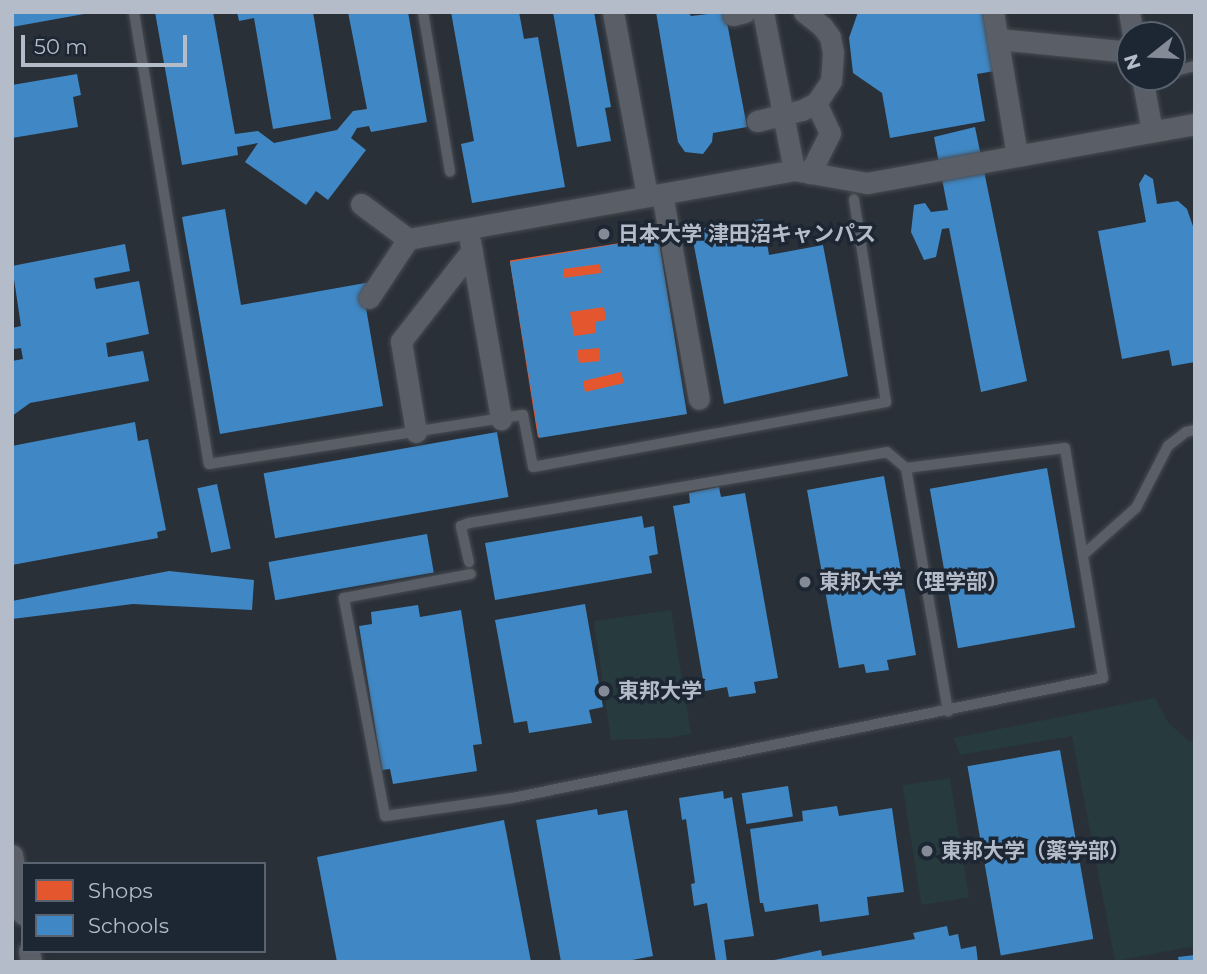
<!DOCTYPE html>
<meta charset="utf-8">
<style>
body{margin:0}
#map{position:relative;width:1207px;height:974px;overflow:hidden;background:#2a3038;font-family:Montserrat,"Noto Sans JP",sans-serif}
div>[style]{position:absolute}
.green>*{inset:0;background:#273a3e;transform-origin:0 0}
.shops>*{inset:0;background:#e4572e;transform-origin:0 0}
.schools>*{inset:0;background:#3f88c5;transform-origin:0 0}
.roads{filter:drop-shadow(0 0 2px #484c53) drop-shadow(0 0 2px #484c53)}
.lane>*{height:10px;margin:-5px;padding:0 5px;transform-origin:5px;border-radius:5px;background:#5a5e66}
.street>*{height:21px;margin:-10.5px;padding:0 10.5px;transform-origin:10.5px;border-radius:10.5px;background:#5a5e66}
.dots>*{width:19px;height:19px;translate:-50% -50%;box-sizing:border-box;border:4px solid #1d2633;border-radius:50%}
span{translate:-50% -50%;white-space:nowrap;text-align:center;line-height:1.15;-webkit-text-stroke:7px #1d2633;paint-order:stroke}
.poi-label{font-size:21px;color:#b4bcc9;font-weight:700}
.left{translate:0 -50%;text-align:left}
.frame{position:absolute;inset:0;border:14px solid #b4bcc9;pointer-events:none}
.legend{position:absolute;left:21px;top:862px;width:245px;height:91px;box-sizing:border-box;background:#1d2633;border:2px solid #59626f;margin:0;padding:9px 12px;list-style:none;font-size:21px;color:#b4bcc9}
.legend li{display:flex;align-items:center;gap:14px;height:35px}
.legend b{width:35px;border:2px solid #59626f}
.north{position:absolute;left:1116px;top:21px;width:70px;height:70px;box-sizing:border-box;background:#1d2633;border:2px solid #59626f;border-radius:50%;rotate:252deg;font-size:19px;font-weight:700;line-height:28px;text-align:center;color:#b4bcc9}
.north::after{content:'';display:block;margin:auto;width:24px;height:32px;background:#848b96;clip-path:polygon(50% 0,100% 100%,50% 72%,0 100%)}
.scale{position:absolute;left:21px;top:35px;width:166px;height:32px;box-sizing:border-box;border:4px solid #b4bcc9;border-top:0;padding-left:9px;font-size:21px;line-height:24px;white-space:nowrap;color:#b4bcc9;-webkit-text-stroke:5px #1d2633;paint-order:stroke}
</style>
<div id="map">
<div class="green">
<div style="clip-path:polygon(671px 610px,691px 734px,667px 738px,611px 740px,594px 621px)"></div>
<div style="clip-path:polygon(1155px 698px,1168px 722px,1188px 741px,1195px 742px,1195px 946px,1115px 961px,1072px 736px,960px 755px,954px 738px)"></div>
<div style="left:950px;top:778px;width:121px;height:48px;rotate:81deg"></div>
</div>
<div class="shops">
<div style="left:658px;top:237px;width:179px;height:150px;rotate:81deg"></div>
</div>
<div class="schools">
<div style="clip-path:polygon(12px 12px,83px 12px,84px 14px,12px 27px)"></div>
<div style="clip-path:polygon(155px 12px,213px 12px,235px 134px,258px 131px,274px 143px,337px 130px,353px 111px,367px 109px,348px 12px,408px 12px,427px 122px,371px 132px,369px 126px,357px 128px,351px 138px,366px 150px,328px 200px,316px 191px,306px 205px,245px 162px,258px 143px,237px 147px,238px 155px,182px 165px)"></div>
<div style="clip-path:polygon(237px 12px,313px 12px,331px 119px,273px 129px,254px 18px,239px 21px)"></div>
<div style="clip-path:polygon(451px 12px,519px 12px,524px 39px,538px 37px,565px 187px,472px 203px,461px 144px,474px 141px)"></div>
<div style="clip-path:polygon(553px 12px,594px 12px,611px 107px,605px 108px,611px 141px,577px 147px)"></div>
<div style="clip-path:polygon(656px 12px,688px 12px,691px 16px,725px 12px,747px 127px,713px 133px,712px 142px,703px 154px,685px 152px,678px 142px)"></div>
<div style="clip-path:polygon(858px 12px,991px 12px,1001px 70px,977px 74px,985px 121px,890px 138px,882px 93px,853px 73px,849px 38px)"></div>
<div style="clip-path:polygon(77px 74px,81px 95px,73px 97px,78px 127px,12px 138px,12px 85px)"></div>
<div style="clip-path:polygon(975px 127px,1027px 381px,981px 392px,949px 228px,942px 229px,936px 257px,924px 260px,911px 232px,914px 205px,925px 203px,931px 212px,948px 210px,934px 137px)"></div>
<div style="clip-path:polygon(1145px 174px,1153px 179px,1157px 204px,1178px 201px,1187px 209px,1195px 232px,1195px 362px,1172px 366px,1169px 350px,1122px 359px,1098px 231px,1146px 222px,1139px 184px)"></div>
<div style="clip-path:polygon(225px 209px,241px 305px,371px 282px,375px 306px,366px 308px,383px 406px,220px 434px,182px 217px)"></div>
<div style="clip-path:polygon(763px 219px,769px 255px,823px 245px,848px 376px,724px 404px,691px 230px)"></div>
<div style="clip-path:polygon(evenodd,658px 237px,687px 414px,539px 438px,510px 262px,658px 237px,600px 264px,601px 273px,563px 278px,563px 269px,600px 264px,658px 237px,604px 307px,606px 320px,595px 322px,596px 333px,574px 336px,570px 312px,604px 307px,658px 237px,599px 348px,600px 361px,579px 363px,577px 350px,599px 348px,658px 237px,621px 372px,624px 383px,585px 392px,583px 381px,621px 372px)"></div>
<div style="clip-path:polygon(125px 244px,130px 271px,94px 278px,96px 289px,139px 281px,149px 334px,106px 343px,108px 357px,143px 351px,149px 381px,30px 403px,12px 416px,12px 361px,23px 359px,21px 348px,14px 349px,12px 341px,12px 328px,21px 326px,12px 266px)"></div>
<div style="clip-path:polygon(135px 422px,138px 441px,148px 439px,166px 530px,157px 532px,158px 538px,12px 565px,12px 446px)"></div>
<div style="left:497px;top:432px;width:66px;height:237px;rotate:80deg"></div>
<div style="left:1047px;top:468px;width:162px;height:119px;rotate:80deg"></div>
<div style="clip-path:polygon(884px 476px,916px 655px,887px 660px,889px 670px,866px 673px,864px 664px,839px 668px,807px 490px)"></div>
<div style="left:217px;top:484px;width:66px;height:20px;rotate:78deg"></div>
<div style="clip-path:polygon(719px 487px,721px 497px,745px 493px,778px 678px,754px 682px,756px 693px,729px 697px,727px 687px,705px 691px,673px 506px,690px 503px,689px 493px)"></div>
<div style="clip-path:polygon(642px 516px,644px 528px,654px 526px,658px 554px,649px 556px,652px 573px,495px 600px,485px 543px)"></div>
<div style="left:427px;top:534px;width:39px;height:161px;rotate:80deg"></div>
<div style="clip-path:polygon(169px 571px,254px 580px,252px 610px,133px 604px,12px 619px,12px 601px)"></div>
<div style="clip-path:polygon(585px 604px,603px 707px,589px 710px,592px 723px,529px 733px,527px 721px,514px 723px,495px 620px)"></div>
<div style="clip-path:polygon(418px 605px,420px 617px,461px 610px,482px 744px,473px 745px,477px 771px,393px 784px,390px 769px,382px 770px,359px 626px,372px 624px,371px 612px)"></div>
<div style="left:1060px;top:750px;width:192px;height:94px;rotate:80deg"></div>
<div style="left:788px;top:786px;width:31px;height:47px;rotate:81deg"></div>
<div style="clip-path:polygon(723px 791px,724px 799px,732px 797px,754px 936px,724px 940px,727px 962px,716px 962px,707px 903px,694px 906px,691px 884px,695px 883px,686px 819px,682px 820px,679px 798px)"></div>
<div style="clip-path:polygon(837px 806px,839px 816px,892px 808px,904px 892px,867px 897px,869px 915px,820px 922px,818px 904px,765px 912px,763px 903px,760px 903px,750px 829px,803px 821px,802px 811px)"></div>
<div style="clip-path:polygon(597px 809px,598px 815px,627px 810px,653px 956px,622px 962px,561px 962px,536px 820px)"></div>
<div style="clip-path:polygon(504px 820px,531px 962px,337px 962px,317px 857px)"></div>
<div style="clip-path:polygon(947px 926px,949px 936px,958px 934px,961px 949px,976px 946px,978px 962px,765px 962px,821px 950px,822px 956px,915px 939px,913px 933px)"></div>
<div style="clip-path:polygon(1195px 955px,1195px 962px,1179px 962px,1178px 957px)"></div>
</div>
<div class="roads">
<div class="lane">
<div style="left:134px;top:12px;width:458px;rotate:80.6deg"></div>
<div style="left:209px;top:464px;width:318px;rotate:-8.9deg"></div>
<div style="left:523px;top:415px;width:53px;rotate:79.1deg"></div>
<div style="left:533px;top:467px;width:359px;rotate:-10.4deg"></div>
<div style="left:886px;top:402px;width:205px;rotate:-99deg"></div>
<div style="left:423px;top:12px;width:162px;rotate:80.4deg"></div>
<div style="left:1172px;top:72px;width:24px;rotate:-15deg"></div>
<div style="left:906px;top:468px;width:247px;rotate:80.2deg"></div>
<div style="left:1083px;top:555px;width:71px;rotate:-41.6deg"></div>
<div style="left:1136px;top:508px;width:70px;rotate:-62.7deg"></div>
<div style="left:1168px;top:446px;width:23px;rotate:-38deg"></div>
<div style="left:1186px;top:432px;width:9px;rotate:-13deg"></div>
<div style="left:469px;top:562px;width:37px;rotate:-103deg"></div>
<div style="left:461px;top:526px;width:9px;rotate:-21deg"></div>
<div style="left:469px;top:523px;width:424px;rotate:-9.6deg"></div>
<div style="left:887px;top:452px;width:25px;rotate:40deg"></div>
<div style="left:906px;top:468px;width:160px;rotate:-7.2deg"></div>
<div style="left:1065px;top:448px;width:233px;rotate:80.6deg"></div>
<div style="left:1103px;top:678px;width:603px;rotate:168.52deg"></div>
<div style="left:512px;top:798px;width:128px;rotate:171.9deg"></div>
<div style="left:385px;top:816px;width:222px;rotate:-100.7deg"></div>
<div style="left:344px;top:598px;width:129px;rotate:-10.7deg"></div>
</div>
<div class="street">
<div style="left:613px;top:12px;width:186px;rotate:79.5deg"></div>
<div style="left:763px;top:12px;width:161px;rotate:78.9deg"></div>
<div style="left:804px;top:12px;width:23px;rotate:38deg"></div>
<div style="left:822px;top:26px;width:14px;rotate:54deg"></div>
<div style="left:830px;top:37px;width:16px;rotate:79deg"></div>
<div style="left:833px;top:53px;width:28px;rotate:94deg"></div>
<div style="left:831px;top:81px;width:27px;rotate:124deg"></div>
<div style="left:816px;top:103px;width:33px;rotate:65deg"></div>
<div style="left:830px;top:133px;width:45px;rotate:116.6deg"></div>
<div style="left:993px;top:12px;width:146px;rotate:80.5deg"></div>
<div style="left:1129px;top:12px;width:23px;rotate:80deg"></div>
<div style="left:733px;top:15px;width:12px;rotate:-14deg"></div>
<div style="left:998px;top:39px;width:133px;rotate:5.6deg"></div>
<div style="left:1142px;top:77px;width:55px;rotate:79.5deg"></div>
<div style="left:757px;top:121px;width:46px;rotate:-13.7deg"></div>
<div style="left:802px;top:110px;width:16px;rotate:-27deg"></div>
<div style="left:662px;top:194px;width:208px;rotate:79.8deg"></div>
<div style="left:361px;top:204px;width:59px;rotate:36.7deg"></div>
<div style="left:470px;top:241px;width:181px;rotate:80.1deg"></div>
<div style="left:369px;top:298px;width:71px;rotate:-56.5deg"></div>
<div style="left:408px;top:239px;width:392px;rotate:-10.1deg"></div>
<div style="left:794px;top:170px;width:74px;rotate:10.1deg"></div>
<div style="left:867px;top:183px;width:333px;rotate:-10.2deg"></div>
<div style="left:416px;top:432px;width:92px;rotate:-99.4deg"></div>
<div style="left:401px;top:341px;width:115px;rotate:-52deg"></div>
<div style="left:12px;top:855px;width:60px;rotate:79.4deg"></div>
<div style="left:29px;top:951px;width:11px;rotate:80deg"></div>
</div>
</div>
<div class="dots">
<div style="left:604px;top:234px;background:#848b96"></div>
<div style="left:805px;top:582px;background:#848b96"></div>
<div style="left:604px;top:691px;background:#848b96"></div>
<div style="left:927px;top:851px;background:#848b96"></div>
</div>
<div class="poi-label">
<span class="left" style="left:618px;top:234px">日本大学 津田沼キャンパス</span>
<span class="left" style="left:819px;top:582px">東邦大学（理学部）</span>
<span class="left" style="left:618px;top:691px">東邦大学</span>
<span class="left" style="left:941px;top:851px">東邦大学（薬学部）</span>
</div>
<div class="frame"></div>
<ul class="legend">
<li><b style="height:19px;background:#e4572e"></b>Shops</li>
<li><b style="height:19px;background:#3f88c5"></b>Schools</li>
</ul>
<div class="north">N</div>
<div class="scale">50 m</div>
</div>
